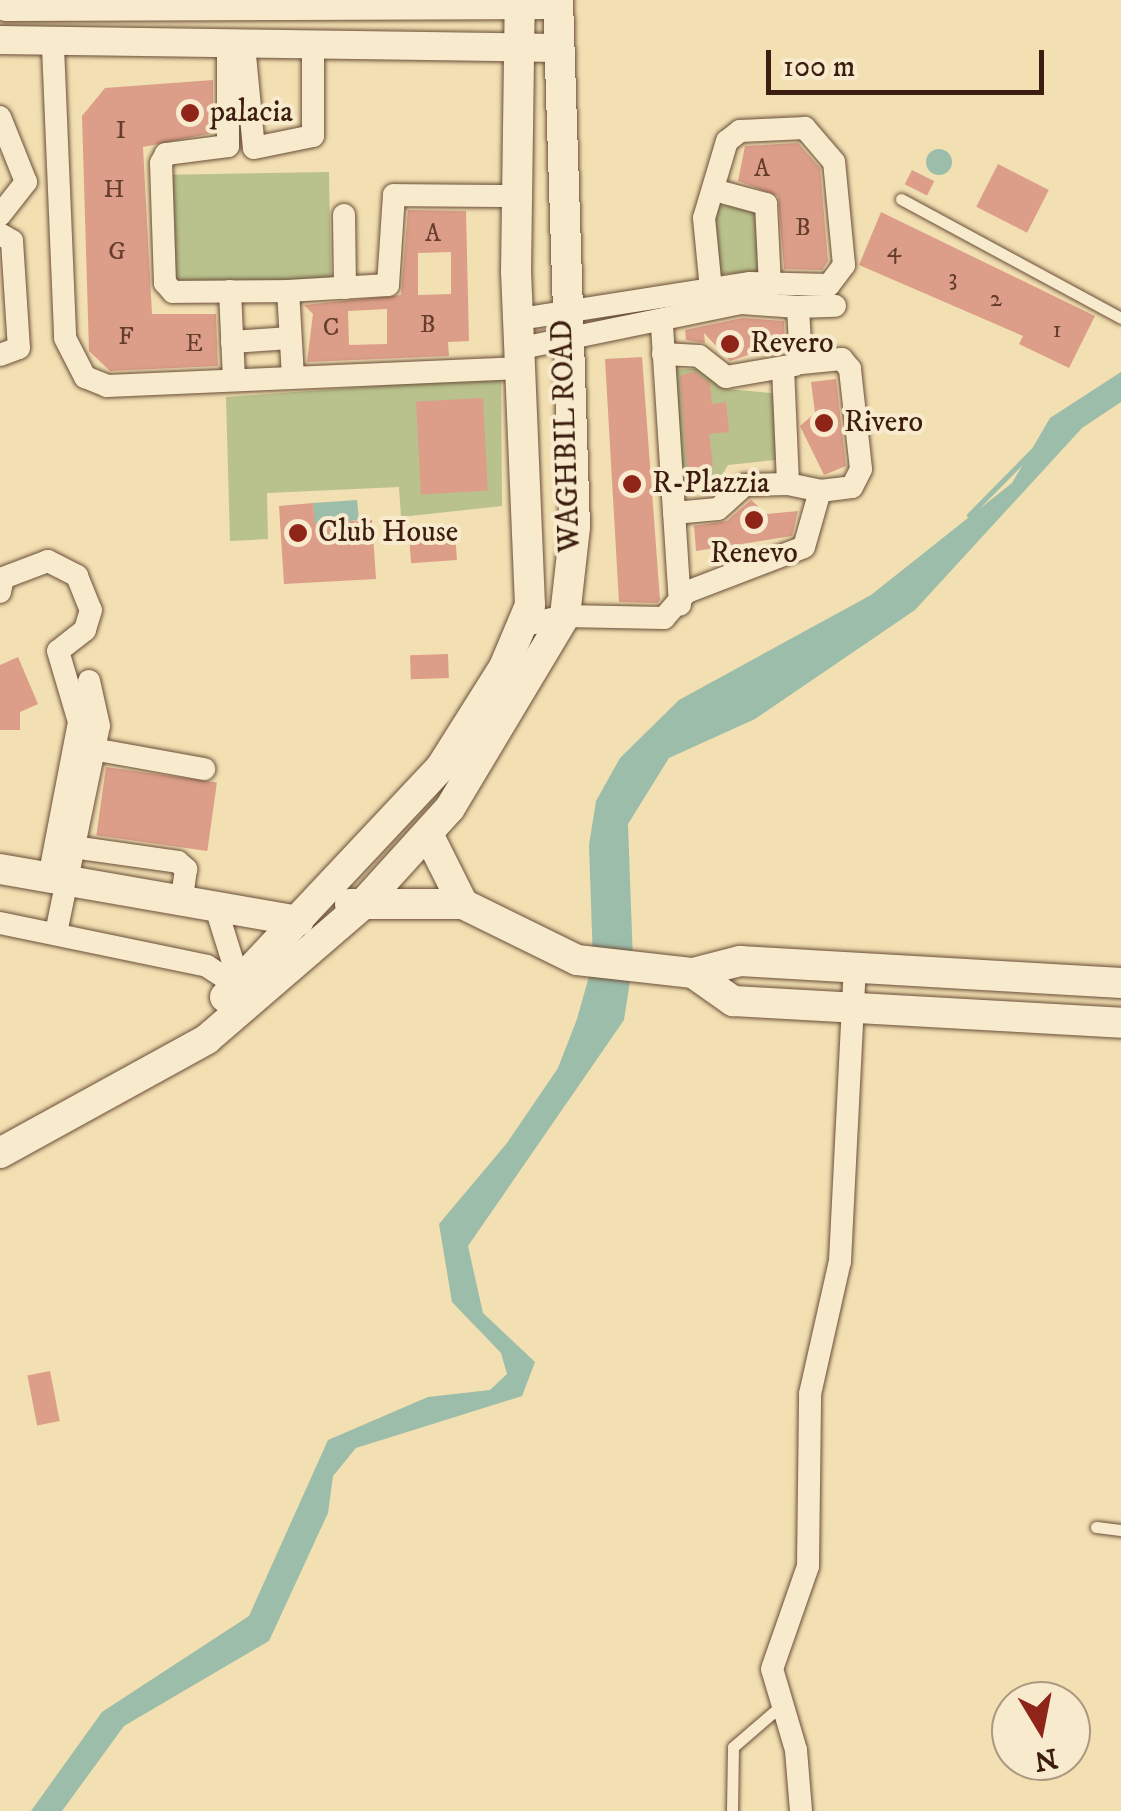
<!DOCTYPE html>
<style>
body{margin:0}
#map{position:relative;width:1121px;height:1811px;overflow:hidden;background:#f2dfb2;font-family:"IM FELL DW Pica",serif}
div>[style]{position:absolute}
.green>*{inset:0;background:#b9c28d;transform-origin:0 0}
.water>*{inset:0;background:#9cbda9}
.round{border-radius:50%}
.stream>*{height:5px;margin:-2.5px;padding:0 2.5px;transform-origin:2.5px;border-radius:2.5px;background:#9cbda9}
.building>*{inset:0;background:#dc9e88;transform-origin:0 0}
.roads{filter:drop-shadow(0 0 2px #6a4e38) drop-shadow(0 0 2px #6a4e38)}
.service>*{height:11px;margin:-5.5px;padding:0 5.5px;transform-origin:5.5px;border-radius:5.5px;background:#f7eacd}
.minor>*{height:22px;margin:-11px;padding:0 11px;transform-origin:11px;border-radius:11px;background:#f7eacd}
.tertiary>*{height:28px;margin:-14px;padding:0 14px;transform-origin:14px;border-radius:14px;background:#f7eacd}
.secondary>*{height:30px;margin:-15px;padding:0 15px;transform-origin:15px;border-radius:15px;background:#f7eacd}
.dots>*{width:28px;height:28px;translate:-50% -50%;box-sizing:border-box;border:5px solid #f7eacd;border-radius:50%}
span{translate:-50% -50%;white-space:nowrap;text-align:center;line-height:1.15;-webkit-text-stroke:8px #f7eacd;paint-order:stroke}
.number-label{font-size:25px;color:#643d2d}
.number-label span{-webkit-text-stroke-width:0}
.poi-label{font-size:30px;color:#3c1d0f}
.left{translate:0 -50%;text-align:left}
.street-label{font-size:30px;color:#3c1d0f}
.north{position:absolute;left:991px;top:1681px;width:100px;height:100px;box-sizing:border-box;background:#f7eacd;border:2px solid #ac9881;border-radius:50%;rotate:170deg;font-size:28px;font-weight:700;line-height:40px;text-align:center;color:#3c1d0f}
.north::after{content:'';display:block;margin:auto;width:35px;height:45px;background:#8f2418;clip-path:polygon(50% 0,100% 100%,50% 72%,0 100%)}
.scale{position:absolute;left:766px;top:50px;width:278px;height:45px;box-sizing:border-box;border:5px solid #3c1d0f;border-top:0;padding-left:12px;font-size:30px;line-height:35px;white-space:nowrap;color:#3c1d0f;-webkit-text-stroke:8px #f7eacd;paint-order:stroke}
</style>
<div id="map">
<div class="green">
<div style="left:329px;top:172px;width:107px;height:159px;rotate:89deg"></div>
<div style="left:758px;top:204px;width:68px;height:47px;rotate:87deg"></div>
<div style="clip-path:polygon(711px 368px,726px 389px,772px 393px,784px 459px,728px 465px,720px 479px,681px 483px,672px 370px)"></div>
<div style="clip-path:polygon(501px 377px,502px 506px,401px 517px,399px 487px,267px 493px,268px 539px,230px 541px,226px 397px)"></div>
</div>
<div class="water">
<div class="round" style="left:926px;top:149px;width:26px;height:26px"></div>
<div style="clip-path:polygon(1121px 372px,1121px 402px,1082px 428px,915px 610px,755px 719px,669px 758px,628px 824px,633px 962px,624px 1020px,468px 1246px,483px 1313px,535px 1362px,522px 1396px,356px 1448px,333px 1476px,328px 1513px,269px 1641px,124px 1726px,62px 1811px,31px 1811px,102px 1712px,249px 1616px,328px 1440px,428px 1397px,490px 1390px,507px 1374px,501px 1353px,452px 1302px,439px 1224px,507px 1143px,558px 1068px,577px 1019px,593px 962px,589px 845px,596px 801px,620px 758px,679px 700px,871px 595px,1012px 483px,1050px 418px)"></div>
<div style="clip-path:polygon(357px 500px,359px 520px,342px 522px,344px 546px,316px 548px,313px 503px)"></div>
</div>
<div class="stream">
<div style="left:969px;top:515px;width:94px;rotate:-45.4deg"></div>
</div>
<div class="building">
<div style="clip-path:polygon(213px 80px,213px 133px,143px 147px,152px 314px,216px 314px,218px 366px,110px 371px,89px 351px,82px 116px,105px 88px)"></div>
<div style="clip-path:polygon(798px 143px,820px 168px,828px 261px,822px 270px,784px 269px,778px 196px,738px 181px,745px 146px)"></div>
<div style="left:998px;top:164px;width:57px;height:48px;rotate:27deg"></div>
<div style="left:912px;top:170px;width:25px;height:16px;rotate:27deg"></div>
<div style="clip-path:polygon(evenodd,408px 210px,466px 211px,469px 341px,448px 342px,449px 356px,307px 362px,313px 314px,304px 305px,401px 295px,408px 210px,451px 252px,451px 294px,418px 295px,418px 253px,451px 252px,408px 210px,387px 309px,387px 344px,349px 345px,348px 311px,387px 309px)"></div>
<div style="clip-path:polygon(881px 212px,1095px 316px,1069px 368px,1019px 344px,1023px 336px,859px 265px)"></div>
<div style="clip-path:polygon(742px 318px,784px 321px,785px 343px,730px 361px,704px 333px,705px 343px,686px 340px,685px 330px)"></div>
<div style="clip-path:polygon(642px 357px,660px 600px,657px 603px,619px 602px,605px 359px)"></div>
<div style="clip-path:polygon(694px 371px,710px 383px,712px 404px,726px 402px,729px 432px,709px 434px,713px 466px,687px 469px,680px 376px)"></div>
<div style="clip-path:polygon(836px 379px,846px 466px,824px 475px,800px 426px,815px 413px,811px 382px)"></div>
<div style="left:483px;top:398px;width:93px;height:67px;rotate:87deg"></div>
<div style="clip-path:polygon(751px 500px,767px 514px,798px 511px,792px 536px,696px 551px,694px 526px,727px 521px)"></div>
<div style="clip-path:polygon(313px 503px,315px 523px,372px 520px,376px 579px,284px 584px,279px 506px)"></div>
<div style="left:455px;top:532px;width:28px;height:46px;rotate:86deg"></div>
<div style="left:448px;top:654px;width:24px;height:38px;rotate:88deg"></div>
<div style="clip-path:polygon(18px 657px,38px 704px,20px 712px,20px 730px,0 730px,0 665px)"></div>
<div style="left:106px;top:767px;width:112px;height:69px;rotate:8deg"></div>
<div style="left:50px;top:1371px;width:51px;height:23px;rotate:79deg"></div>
</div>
<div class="roads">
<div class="service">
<div style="left:901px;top:199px;width:250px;rotate:28.4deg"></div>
<div style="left:1096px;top:1527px;width:25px;rotate:7deg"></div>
<div style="left:732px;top:1811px;width:64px;rotate:-89.1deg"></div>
<div style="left:733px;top:1747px;width:58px;rotate:-40.8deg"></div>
</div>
<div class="minor">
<div style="left:244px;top:45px;width:103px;rotate:84.5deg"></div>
<div style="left:254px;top:148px;width:60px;rotate:-11.5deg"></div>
<div style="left:313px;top:136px;width:90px;rotate:-90deg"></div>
<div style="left:228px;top:46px;width:100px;rotate:90deg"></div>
<div style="left:228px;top:146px;width:63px;rotate:172.6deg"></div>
<div style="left:166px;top:154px;width:10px;rotate:119deg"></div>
<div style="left:161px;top:163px;width:120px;rotate:88.1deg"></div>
<div style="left:165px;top:283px;width:12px;rotate:48deg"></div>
<div style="left:173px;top:292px;width:115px;rotate:-0.5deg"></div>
<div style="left:53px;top:47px;width:291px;rotate:87.6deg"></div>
<div style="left:65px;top:338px;width:44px;rotate:62.9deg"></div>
<div style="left:85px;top:377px;width:24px;rotate:22deg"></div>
<div style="left:107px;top:386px;width:415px;rotate:-2.5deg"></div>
<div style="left:0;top:117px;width:70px;rotate:68.2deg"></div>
<div style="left:26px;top:182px;width:42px;rotate:128.2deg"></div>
<div style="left:714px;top:190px;width:54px;rotate:15.1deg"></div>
<div style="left:766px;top:204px;width:83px;rotate:87.2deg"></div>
<div style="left:344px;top:215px;width:73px;rotate:89.2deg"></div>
<div style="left:0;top:234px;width:14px;rotate:30deg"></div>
<div style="left:12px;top:241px;width:107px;rotate:86.3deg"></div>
<div style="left:19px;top:348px;width:20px;rotate:160deg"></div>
<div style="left:230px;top:291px;width:89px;rotate:87.4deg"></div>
<div style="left:798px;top:307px;width:37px;rotate:-2deg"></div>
<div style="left:520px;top:319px;width:233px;rotate:-8.9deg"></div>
<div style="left:750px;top:283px;width:79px;rotate:1.5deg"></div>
<div style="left:829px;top:285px;width:25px;rotate:-53deg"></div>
<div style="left:844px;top:265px;width:103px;rotate:-95.5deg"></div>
<div style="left:834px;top:162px;width:45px;rotate:-130.5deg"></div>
<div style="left:805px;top:128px;width:65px;rotate:177.4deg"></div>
<div style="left:740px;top:131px;width:16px;rotate:142deg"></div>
<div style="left:727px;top:141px;width:80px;rotate:106.6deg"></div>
<div style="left:704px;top:218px;width:71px;rotate:84.4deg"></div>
<div style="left:662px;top:326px;width:279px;rotate:86.3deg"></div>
<div style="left:232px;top:342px;width:58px;rotate:-3.9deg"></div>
<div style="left:663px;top:354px;width:36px;rotate:3deg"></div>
<div style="left:699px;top:356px;width:34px;rotate:38deg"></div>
<div style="left:726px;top:377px;width:70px;rotate:-9.9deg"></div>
<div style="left:783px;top:368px;width:116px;rotate:87.5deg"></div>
<div style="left:788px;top:484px;width:33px;rotate:12deg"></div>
<div style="left:293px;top:377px;width:86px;rotate:-93.3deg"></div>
<div style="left:288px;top:291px;width:100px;rotate:-3.4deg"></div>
<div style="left:388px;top:285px;width:90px;rotate:-86.2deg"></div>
<div style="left:394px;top:195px;width:123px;rotate:0.5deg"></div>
<div style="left:674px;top:513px;width:44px;rotate:-5.2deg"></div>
<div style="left:718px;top:509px;width:36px;rotate:-42deg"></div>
<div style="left:745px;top:485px;width:43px;rotate:-1.3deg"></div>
<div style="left:0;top:592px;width:14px;rotate:-78deg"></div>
<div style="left:3px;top:578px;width:48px;rotate:-20.7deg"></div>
<div style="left:48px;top:561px;width:33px;rotate:27deg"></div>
<div style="left:77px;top:576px;width:37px;rotate:68deg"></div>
<div style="left:91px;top:610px;width:21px;rotate:107deg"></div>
<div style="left:85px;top:630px;width:34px;rotate:142deg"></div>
<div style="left:58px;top:651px;width:74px;rotate:73.5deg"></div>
<div style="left:79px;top:722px;width:159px;rotate:100.9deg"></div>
<div style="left:521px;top:626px;width:45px;rotate:-12.8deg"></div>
<div style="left:565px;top:616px;width:99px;rotate:1.2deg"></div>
<div style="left:664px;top:618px;width:35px;rotate:-49deg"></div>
<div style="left:687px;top:592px;width:125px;rotate:-21deg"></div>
<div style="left:804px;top:547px;width:58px;rotate:-74.1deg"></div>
<div style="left:820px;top:491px;width:32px;rotate:-7deg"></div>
<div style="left:852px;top:487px;width:20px;rotate:-63deg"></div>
<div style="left:861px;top:469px;width:101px;rotate:-96.3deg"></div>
<div style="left:850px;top:369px;width:13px;rotate:-129deg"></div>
<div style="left:842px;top:359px;width:41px;rotate:174.4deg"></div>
<div style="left:801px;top:363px;width:56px;rotate:-93.1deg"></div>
<div style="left:798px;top:307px;width:57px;rotate:-176deg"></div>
<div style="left:741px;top:303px;width:224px;rotate:168.4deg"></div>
<div style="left:93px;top:749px;width:113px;rotate:10.2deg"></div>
<div style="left:73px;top:847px;width:106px;rotate:8.1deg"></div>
<div style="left:178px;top:862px;width:11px;rotate:41deg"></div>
<div style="left:186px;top:869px;width:35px;rotate:98deg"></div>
<div style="left:217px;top:911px;width:77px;rotate:72.7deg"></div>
<div style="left:0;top:923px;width:211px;rotate:11.7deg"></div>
<div style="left:207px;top:966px;width:49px;rotate:33.4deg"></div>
<div style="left:56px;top:933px;width:211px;rotate:-78.3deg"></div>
<div style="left:99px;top:726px;width:46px;rotate:-102.5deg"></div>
<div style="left:801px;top:1811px;width:61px;rotate:-94.7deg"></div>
<div style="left:796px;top:1750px;width:84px;rotate:-106.5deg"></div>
<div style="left:772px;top:1669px;width:109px;rotate:-70.7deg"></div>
<div style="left:808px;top:1566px;width:172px;rotate:-89.3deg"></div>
<div style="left:810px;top:1394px;width:136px;rotate:-77.3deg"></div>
<div style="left:840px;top:1261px;width:293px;rotate:-87.1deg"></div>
</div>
<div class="tertiary">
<div style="left:6px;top:7px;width:552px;rotate:-0.21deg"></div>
<div style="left:0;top:40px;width:556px;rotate:0.82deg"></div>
</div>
<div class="secondary">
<div style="left:429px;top:836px;width:76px;rotate:63.4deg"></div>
<div style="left:0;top:869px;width:303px;rotate:9.9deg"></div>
<div style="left:350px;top:904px;width:113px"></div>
<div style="left:463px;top:904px;width:127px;rotate:26.2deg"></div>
<div style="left:577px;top:960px;width:117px;rotate:6.4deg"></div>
<div style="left:693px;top:973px;width:49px;rotate:-14.3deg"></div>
<div style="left:740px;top:961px;width:382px;rotate:3.3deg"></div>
<div style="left:693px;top:973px;width:49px;rotate:35deg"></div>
<div style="left:733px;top:1001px;width:389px;rotate:3.2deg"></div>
<div style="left:225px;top:997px;width:316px;rotate:-46.8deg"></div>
<div style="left:441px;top:767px;width:118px;rotate:-57.8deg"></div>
<div style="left:504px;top:667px;width:67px;rotate:-67.2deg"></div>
<div style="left:530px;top:605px;width:333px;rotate:-92.4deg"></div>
<div style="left:516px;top:272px;width:272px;rotate:-89.2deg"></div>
<div style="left:0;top:1153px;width:236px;rotate:-28.8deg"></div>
<div style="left:207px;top:1039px;width:205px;rotate:-40.8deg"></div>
<div style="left:362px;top:905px;width:131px;rotate:-47.8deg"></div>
<div style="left:450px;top:808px;width:224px;rotate:-59.1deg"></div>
<div style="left:565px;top:616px;width:90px;rotate:-83.6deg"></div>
<div style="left:575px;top:527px;width:527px;rotate:-91.85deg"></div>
</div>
</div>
<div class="dots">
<div style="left:190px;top:113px;background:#8f2418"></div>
<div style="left:730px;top:344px;background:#8f2418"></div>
<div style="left:824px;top:423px;background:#8f2418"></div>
<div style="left:632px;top:484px;background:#8f2418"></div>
<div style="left:754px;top:520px;background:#8f2418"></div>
<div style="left:298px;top:533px;background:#8f2418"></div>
</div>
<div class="number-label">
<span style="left:121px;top:131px">I</span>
<span style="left:762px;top:169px">A</span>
<span style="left:114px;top:190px">H</span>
<span style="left:803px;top:228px">B</span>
<span style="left:433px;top:234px">A</span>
<span style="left:894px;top:250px">4</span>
<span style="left:117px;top:252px">G</span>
<span style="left:953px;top:278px">3</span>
<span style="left:996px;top:299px">2</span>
<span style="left:428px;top:325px">B</span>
<span style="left:331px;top:328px">C</span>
<span style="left:1057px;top:330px">1</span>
<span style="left:126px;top:337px">F</span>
<span style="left:194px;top:344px">E</span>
</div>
<div class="poi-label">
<span class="left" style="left:210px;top:113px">palacia</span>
<span class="left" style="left:750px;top:344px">Revero</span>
<span class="left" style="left:844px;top:423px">Rivero</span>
<span class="left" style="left:652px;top:484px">R-Plazzia</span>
<span class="left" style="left:318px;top:533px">Club House</span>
<span style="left:754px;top:554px">Renevo</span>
</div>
<div class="street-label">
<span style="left:567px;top:436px;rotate:-92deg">WAGHBIL ROAD</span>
</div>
<div class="north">N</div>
<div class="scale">100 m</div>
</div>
